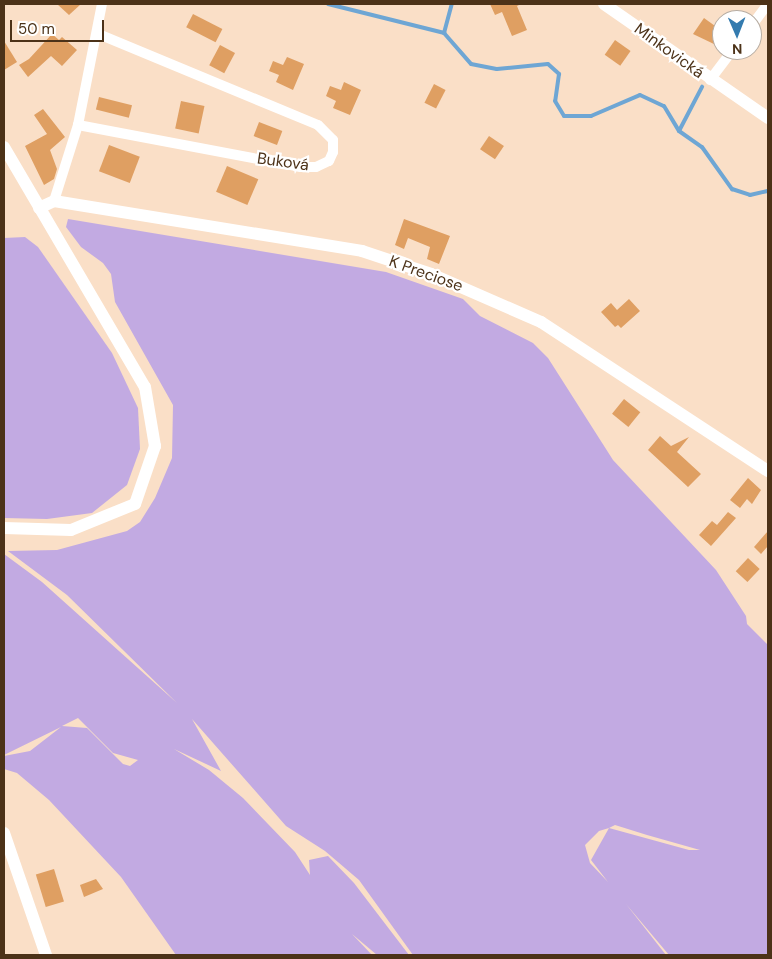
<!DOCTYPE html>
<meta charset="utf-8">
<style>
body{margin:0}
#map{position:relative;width:772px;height:959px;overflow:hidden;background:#fadfc7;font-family:"DM Sans",sans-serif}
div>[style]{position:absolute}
.green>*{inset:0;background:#c2aae2}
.stream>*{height:4px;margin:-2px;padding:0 2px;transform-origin:2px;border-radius:2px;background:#6ea6d4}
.building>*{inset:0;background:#df9f62;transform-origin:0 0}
.minor>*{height:10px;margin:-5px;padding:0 5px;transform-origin:5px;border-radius:5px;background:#fff}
.tertiary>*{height:12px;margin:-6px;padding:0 6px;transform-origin:6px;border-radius:6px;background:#fff}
span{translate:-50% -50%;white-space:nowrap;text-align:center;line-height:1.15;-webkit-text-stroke:4.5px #fff;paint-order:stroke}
.street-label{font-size:16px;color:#4c3218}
.frame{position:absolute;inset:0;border:5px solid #4c3218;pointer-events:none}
.north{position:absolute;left:712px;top:10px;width:50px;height:50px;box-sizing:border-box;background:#fff;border:1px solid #b7ada3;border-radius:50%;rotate:179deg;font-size:14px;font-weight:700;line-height:20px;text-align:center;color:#4c3218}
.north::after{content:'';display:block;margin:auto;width:18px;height:22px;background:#347baf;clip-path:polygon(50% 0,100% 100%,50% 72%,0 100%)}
.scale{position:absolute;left:10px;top:20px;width:94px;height:22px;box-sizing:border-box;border:2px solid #4c3218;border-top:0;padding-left:6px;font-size:15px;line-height:18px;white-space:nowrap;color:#4c3218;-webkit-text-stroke:4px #fff;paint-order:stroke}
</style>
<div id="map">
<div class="green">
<div style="clip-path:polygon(evenodd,68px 219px,386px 272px,463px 299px,480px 316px,533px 343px,548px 358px,613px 460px,716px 570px,746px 616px,747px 624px,768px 645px,768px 955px,669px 955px,626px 904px,666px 955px,413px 955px,359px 880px,325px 851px,286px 826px,192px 719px,221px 771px,174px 749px,209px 770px,243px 798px,295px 852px,310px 875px,309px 860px,328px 856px,354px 883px,409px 955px,377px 955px,352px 934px,372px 955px,176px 955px,121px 877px,49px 800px,17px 773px,4px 769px,4px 756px,30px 751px,61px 727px,4px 755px,4px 554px,42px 582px,177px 703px,67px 595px,8px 551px,57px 550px,127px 531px,140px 522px,155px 498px,172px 458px,173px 405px,115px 302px,111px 274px,103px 263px,81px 247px,66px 227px,68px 219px,78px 718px,113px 753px,138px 760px,130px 766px,123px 764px,87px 728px,62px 726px,78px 718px,68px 219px,615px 825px,647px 835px,700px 850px,689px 850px,609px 828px,615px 825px,68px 219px,609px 828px,591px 860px,608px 882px,590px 863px,585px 845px,599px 831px,609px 828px)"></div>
<div style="clip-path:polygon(25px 237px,38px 247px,112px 353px,138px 408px,140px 449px,127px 485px,92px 513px,47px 519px,4px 518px,4px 238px)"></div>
</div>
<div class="stream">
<div style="left:328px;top:4px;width:120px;rotate:14deg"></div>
<div style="left:444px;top:33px;width:41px;rotate:48.9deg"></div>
<div style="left:471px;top:64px;width:26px;rotate:11deg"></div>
<div style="left:497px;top:69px;width:51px;rotate:-5.6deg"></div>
<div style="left:548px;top:64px;width:15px;rotate:42deg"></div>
<div style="left:559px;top:74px;width:27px;rotate:98deg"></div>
<div style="left:555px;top:101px;width:17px;rotate:59deg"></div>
<div style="left:564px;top:116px;width:27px"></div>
<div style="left:591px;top:116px;width:53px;rotate:-23.2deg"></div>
<div style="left:640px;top:95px;width:26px;rotate:25deg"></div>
<div style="left:664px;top:106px;width:29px;rotate:59deg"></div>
<div style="left:679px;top:131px;width:28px;rotate:35deg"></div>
<div style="left:702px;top:147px;width:52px;rotate:54.5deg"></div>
<div style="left:732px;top:189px;width:19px;rotate:18deg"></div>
<div style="left:750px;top:195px;width:18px;rotate:-13deg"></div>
<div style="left:444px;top:33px;width:30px;rotate:-75deg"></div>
<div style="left:679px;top:131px;width:50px;rotate:-62.4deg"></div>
</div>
<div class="building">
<div style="clip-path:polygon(57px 4px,81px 4px,69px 15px)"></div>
<div style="clip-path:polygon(490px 4px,521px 4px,517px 6px,527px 30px,512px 36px,502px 12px,495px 15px)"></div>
<div style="left:193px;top:14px;width:33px;height:15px;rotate:27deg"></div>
<div style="clip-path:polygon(704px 18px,722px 31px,716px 45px,693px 34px)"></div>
<div style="clip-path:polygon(52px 34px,59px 40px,62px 37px,77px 50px,62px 66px,51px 56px,28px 77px,19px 65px,29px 59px)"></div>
<div style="left:615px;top:40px;width:19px;height:18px;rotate:35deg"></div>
<div style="clip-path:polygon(4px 41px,17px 62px,4px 70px)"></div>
<div style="left:220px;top:45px;width:17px;height:23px;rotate:28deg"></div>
<div style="clip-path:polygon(287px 57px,304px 64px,293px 90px,276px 82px,279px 75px,269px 71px,273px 61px,283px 65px)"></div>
<div style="clip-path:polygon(344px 82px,361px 90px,350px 115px,333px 108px,336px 101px,326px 96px,330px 86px,341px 90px)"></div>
<div style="left:434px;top:84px;width:13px;height:21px;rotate:27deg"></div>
<div style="left:99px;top:97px;width:34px;height:13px;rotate:14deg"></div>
<div style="left:181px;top:101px;width:24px;height:28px;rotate:12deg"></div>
<div style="clip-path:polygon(43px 109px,65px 137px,50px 150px,57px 169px,54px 179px,44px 185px,25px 146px,47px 134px,34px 115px)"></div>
<div style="left:259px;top:122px;width:25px;height:15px;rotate:21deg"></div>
<div style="left:489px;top:136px;width:18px;height:16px;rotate:34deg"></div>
<div style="left:109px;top:145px;width:33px;height:28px;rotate:21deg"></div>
<div style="left:227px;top:166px;width:34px;height:28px;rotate:23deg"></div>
<div style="clip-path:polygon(404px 219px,450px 236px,439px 264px,427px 259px,430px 247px,408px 238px,404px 249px,395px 245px)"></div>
<div style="clip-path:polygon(629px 299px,640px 311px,621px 328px,618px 325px,615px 327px,601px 312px,611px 303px,617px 310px)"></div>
<div style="left:624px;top:399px;width:21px;height:19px;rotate:39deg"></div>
<div style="clip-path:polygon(660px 436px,671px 446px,689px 437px,677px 452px,701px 474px,688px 487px,648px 450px)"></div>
<div style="clip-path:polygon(748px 478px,761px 490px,752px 504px,747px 499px,740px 508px,730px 500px)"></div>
<div style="clip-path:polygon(728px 512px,736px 518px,711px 546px,699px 535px,712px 521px,717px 525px)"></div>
<div style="clip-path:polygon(768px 531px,768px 546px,761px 554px,754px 547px)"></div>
<div style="left:748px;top:558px;width:16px;height:18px;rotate:43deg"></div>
<div style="left:54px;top:869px;width:34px;height:19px;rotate:73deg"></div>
<div style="clip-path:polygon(96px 879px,103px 889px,84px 897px,80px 885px)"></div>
</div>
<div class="minor">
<div style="left:752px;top:25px;width:26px;rotate:-53deg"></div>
<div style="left:710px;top:80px;width:38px;rotate:-53deg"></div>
<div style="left:78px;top:125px;width:226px;rotate:10.7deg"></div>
<div style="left:300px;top:167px;width:16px"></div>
<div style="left:316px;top:167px;width:14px;rotate:-25deg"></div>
<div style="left:329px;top:161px;width:10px;rotate:-66deg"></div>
<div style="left:333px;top:152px;width:12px;rotate:-90deg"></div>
<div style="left:333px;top:140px;width:21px;rotate:-135deg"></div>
<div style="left:318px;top:125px;width:238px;rotate:-157.5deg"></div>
<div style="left:54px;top:201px;width:80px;rotate:-72.5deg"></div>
<div style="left:78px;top:125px;width:123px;rotate:-78.8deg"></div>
</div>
<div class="tertiary">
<div style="left:604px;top:4px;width:200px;rotate:34.8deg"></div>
<div style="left:4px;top:147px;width:278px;rotate:59.6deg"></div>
<div style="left:145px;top:387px;width:60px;rotate:80.4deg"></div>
<div style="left:155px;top:446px;width:61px;rotate:109deg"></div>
<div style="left:135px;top:504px;width:69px;rotate:157.9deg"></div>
<div style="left:71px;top:530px;width:67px;rotate:-178.3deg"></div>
<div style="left:39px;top:208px;width:17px;rotate:-25deg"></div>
<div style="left:54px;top:201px;width:312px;rotate:9.2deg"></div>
<div style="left:362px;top:251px;width:73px;rotate:18.4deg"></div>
<div style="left:431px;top:274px;width:120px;rotate:23.6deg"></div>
<div style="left:541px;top:322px;width:272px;rotate:33.3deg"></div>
<div style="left:4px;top:833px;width:129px;rotate:71deg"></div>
</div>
<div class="street-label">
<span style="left:669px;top:51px;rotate:36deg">Minkovická</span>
<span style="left:283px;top:162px;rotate:8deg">Buková</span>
<span style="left:426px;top:274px;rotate:20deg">K Preciose</span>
</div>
<div class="frame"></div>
<div class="north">N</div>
<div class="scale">50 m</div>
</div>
